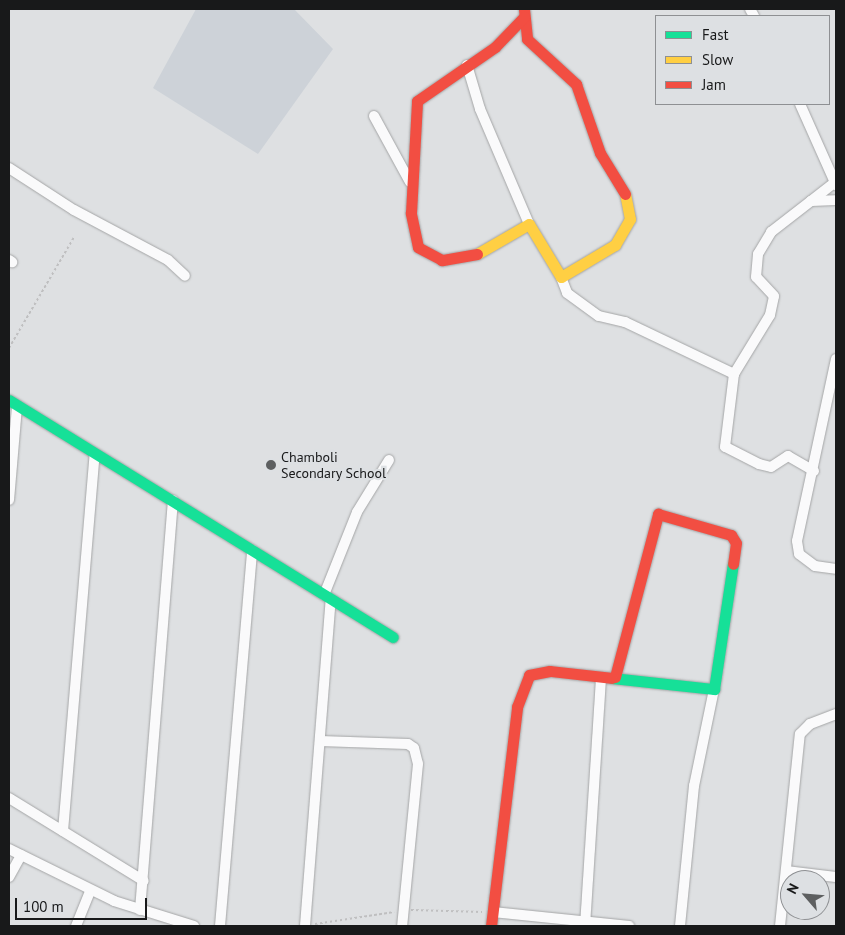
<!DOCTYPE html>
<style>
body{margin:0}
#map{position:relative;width:845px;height:935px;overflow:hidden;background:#dee0e2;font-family:"PT Sans",sans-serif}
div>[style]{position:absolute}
.built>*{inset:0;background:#cdd2d8}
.path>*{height:2px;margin-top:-1px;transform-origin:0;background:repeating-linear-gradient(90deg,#bfbfc0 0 2.5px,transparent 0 5px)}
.roads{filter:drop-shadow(0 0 1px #a4a5a6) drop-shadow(0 0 1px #a4a5a6)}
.street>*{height:10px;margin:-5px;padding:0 5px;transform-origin:5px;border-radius:5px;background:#fafafb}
.fast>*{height:11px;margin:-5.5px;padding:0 5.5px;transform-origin:5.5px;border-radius:5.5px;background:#16e098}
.slow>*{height:11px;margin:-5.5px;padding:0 5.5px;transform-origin:5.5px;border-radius:5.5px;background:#ffcf43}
.jam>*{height:11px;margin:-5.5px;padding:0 5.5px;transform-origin:5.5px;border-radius:5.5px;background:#f24e42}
.dots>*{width:14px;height:14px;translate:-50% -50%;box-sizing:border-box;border:2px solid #dde0e3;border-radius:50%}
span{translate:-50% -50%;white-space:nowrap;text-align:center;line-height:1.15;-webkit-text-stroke:4.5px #dde0e3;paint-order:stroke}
.poi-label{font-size:14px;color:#18191a}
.left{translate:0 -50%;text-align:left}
.frame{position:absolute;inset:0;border:10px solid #18191a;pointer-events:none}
.legend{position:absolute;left:655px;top:15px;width:175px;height:90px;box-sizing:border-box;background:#dde0e3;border:1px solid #8e9093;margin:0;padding:6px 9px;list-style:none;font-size:15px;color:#18191a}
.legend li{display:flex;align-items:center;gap:10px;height:25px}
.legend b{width:25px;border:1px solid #8e9093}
.north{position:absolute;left:780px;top:870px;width:50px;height:50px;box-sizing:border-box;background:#dde0e3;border:1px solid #8e9093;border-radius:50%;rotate:297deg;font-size:14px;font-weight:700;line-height:20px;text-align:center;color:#18191a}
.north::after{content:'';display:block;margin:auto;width:18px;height:22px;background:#5d5f60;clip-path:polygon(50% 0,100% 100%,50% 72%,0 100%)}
.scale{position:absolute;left:15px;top:898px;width:132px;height:22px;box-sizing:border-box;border:2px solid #18191a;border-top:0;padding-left:6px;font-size:15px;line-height:18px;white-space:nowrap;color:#18191a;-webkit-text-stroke:4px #dde0e3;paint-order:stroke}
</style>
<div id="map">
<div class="built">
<div style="clip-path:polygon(196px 9px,294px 9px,333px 49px,258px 154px,153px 88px)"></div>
</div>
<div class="path">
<div style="left:9px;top:348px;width:129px;rotate:-59.6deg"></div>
<div style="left:411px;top:910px;width:71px;rotate:1.6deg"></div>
<div style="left:315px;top:924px;width:80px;rotate:-8.6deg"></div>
</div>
<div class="roads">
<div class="street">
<div style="left:750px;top:9px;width:8px;rotate:60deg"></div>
<div style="left:467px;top:65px;width:46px;rotate:73.5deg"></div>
<div style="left:480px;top:109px;width:125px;rotate:66.9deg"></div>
<div style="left:800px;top:104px;width:89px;rotate:66deg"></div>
<div style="left:374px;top:116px;width:75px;rotate:61.4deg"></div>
<div style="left:9px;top:168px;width:77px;rotate:32.9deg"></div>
<div style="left:74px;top:210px;width:106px;rotate:28deg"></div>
<div style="left:168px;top:260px;width:23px;rotate:43deg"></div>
<div style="left:811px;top:201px;width:31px;rotate:-38deg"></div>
<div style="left:9px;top:260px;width:4px;rotate:34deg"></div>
<div style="left:561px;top:277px;width:17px;rotate:69deg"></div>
<div style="left:567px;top:293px;width:39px;rotate:36deg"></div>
<div style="left:599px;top:316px;width:27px;rotate:13deg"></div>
<div style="left:625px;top:322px;width:121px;rotate:25.5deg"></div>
<div style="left:836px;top:359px;width:186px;rotate:102.1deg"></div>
<div style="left:797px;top:541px;width:13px;rotate:81deg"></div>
<div style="left:799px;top:554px;width:20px;rotate:37deg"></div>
<div style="left:815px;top:566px;width:21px;rotate:8deg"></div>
<div style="left:814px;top:471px;width:30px;rotate:-150deg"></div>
<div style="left:788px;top:456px;width:20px;rotate:147deg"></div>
<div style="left:771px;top:467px;width:12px;rotate:-166deg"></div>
<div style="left:759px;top:464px;width:38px;rotate:-153deg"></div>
<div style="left:725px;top:447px;width:74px;rotate:-83deg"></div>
<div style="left:734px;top:374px;width:69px;rotate:-58.6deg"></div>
<div style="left:770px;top:315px;width:19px;rotate:-78deg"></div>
<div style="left:774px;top:296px;width:26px;rotate:-133deg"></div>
<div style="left:756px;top:277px;width:23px;rotate:-85deg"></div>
<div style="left:758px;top:254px;width:26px;rotate:-59deg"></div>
<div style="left:771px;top:232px;width:51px;rotate:-37.8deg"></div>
<div style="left:811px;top:201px;width:25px;rotate:-2deg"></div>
<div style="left:9px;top:500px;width:94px;rotate:-85.1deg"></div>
<div style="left:324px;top:595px;width:89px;rotate:-68.3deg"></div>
<div style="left:357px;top:512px;width:61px;rotate:-58.4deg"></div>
<div style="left:320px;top:741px;width:88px;rotate:2deg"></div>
<div style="left:408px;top:744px;width:7px;rotate:34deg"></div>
<div style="left:414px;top:748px;width:16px;rotate:76deg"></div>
<div style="left:418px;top:764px;width:163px;rotate:95.6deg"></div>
<div style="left:9px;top:798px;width:158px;rotate:31.6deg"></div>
<div style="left:63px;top:831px;width:379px;rotate:-85.2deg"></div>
<div style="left:9px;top:849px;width:117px;rotate:26.3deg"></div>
<div style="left:114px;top:901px;width:84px;rotate:17.4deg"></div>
<div style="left:786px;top:871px;width:50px;rotate:6.8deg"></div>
<div style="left:9px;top:877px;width:25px;rotate:-61deg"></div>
<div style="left:140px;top:910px;width:411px;rotate:-85.4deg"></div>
<div style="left:493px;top:912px;width:137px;rotate:5.9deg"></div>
<div style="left:76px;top:926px;width:38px;rotate:-68deg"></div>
<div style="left:220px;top:926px;width:377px;rotate:-85.1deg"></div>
<div style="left:305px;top:926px;width:328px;rotate:-85.5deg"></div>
<div style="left:585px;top:926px;width:248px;rotate:-86.3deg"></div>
<div style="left:680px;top:926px;width:141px;rotate:-84.3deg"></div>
<div style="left:694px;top:786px;width:99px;rotate:-78.3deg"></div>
<div style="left:780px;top:926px;width:193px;rotate:-84.1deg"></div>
<div style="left:800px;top:734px;width:14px;rotate:-45deg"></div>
<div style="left:810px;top:724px;width:28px;rotate:-21deg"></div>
</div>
<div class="fast">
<div style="left:9px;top:400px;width:451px;rotate:31.7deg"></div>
<div style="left:612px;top:678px;width:103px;rotate:6.2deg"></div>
<div style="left:714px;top:689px;width:126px;rotate:-81.4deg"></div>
</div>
<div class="slow">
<div style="left:477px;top:254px;width:60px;rotate:-30deg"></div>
<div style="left:529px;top:224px;width:62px;rotate:58.9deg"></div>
<div style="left:561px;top:277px;width:63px;rotate:-30.7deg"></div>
<div style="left:615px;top:245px;width:30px;rotate:-60deg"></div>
<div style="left:630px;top:219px;width:25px;rotate:-101deg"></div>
</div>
<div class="jam">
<div style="left:524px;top:9px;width:30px;rotate:84deg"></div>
<div style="left:527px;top:39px;width:67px;rotate:42.6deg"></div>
<div style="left:576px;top:84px;width:73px;rotate:70.8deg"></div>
<div style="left:600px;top:153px;width:48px;rotate:58.6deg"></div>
<div style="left:477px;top:254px;width:36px;rotate:170deg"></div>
<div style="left:442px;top:260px;width:27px;rotate:-152deg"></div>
<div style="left:418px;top:247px;width:35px;rotate:-102deg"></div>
<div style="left:411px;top:213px;width:112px;rotate:-86.9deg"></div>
<div style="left:417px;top:101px;width:95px;rotate:-34.7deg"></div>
<div style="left:495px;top:47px;width:42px;rotate:-46deg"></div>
<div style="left:615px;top:677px;width:169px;rotate:-75.2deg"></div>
<div style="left:658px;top:514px;width:76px;rotate:16deg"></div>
<div style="left:731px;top:535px;width:9px;rotate:58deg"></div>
<div style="left:736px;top:543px;width:21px;rotate:98deg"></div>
<div style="left:491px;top:926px;width:221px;rotate:-83.2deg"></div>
<div style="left:517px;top:707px;width:34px;rotate:-69deg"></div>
<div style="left:529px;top:675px;width:21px;rotate:-11deg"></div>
<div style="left:550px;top:671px;width:62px;rotate:6.4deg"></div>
</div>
</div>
<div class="dots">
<div style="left:271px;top:465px;background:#5d5f60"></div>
</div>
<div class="poi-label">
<span class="left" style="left:281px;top:465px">Chamboli<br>Secondary School</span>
</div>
<div class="frame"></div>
<ul class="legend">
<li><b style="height:6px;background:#16e098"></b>Fast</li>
<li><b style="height:6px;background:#ffcf43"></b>Slow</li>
<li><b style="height:6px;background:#f24e42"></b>Jam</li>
</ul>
<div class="north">N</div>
<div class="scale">100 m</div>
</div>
